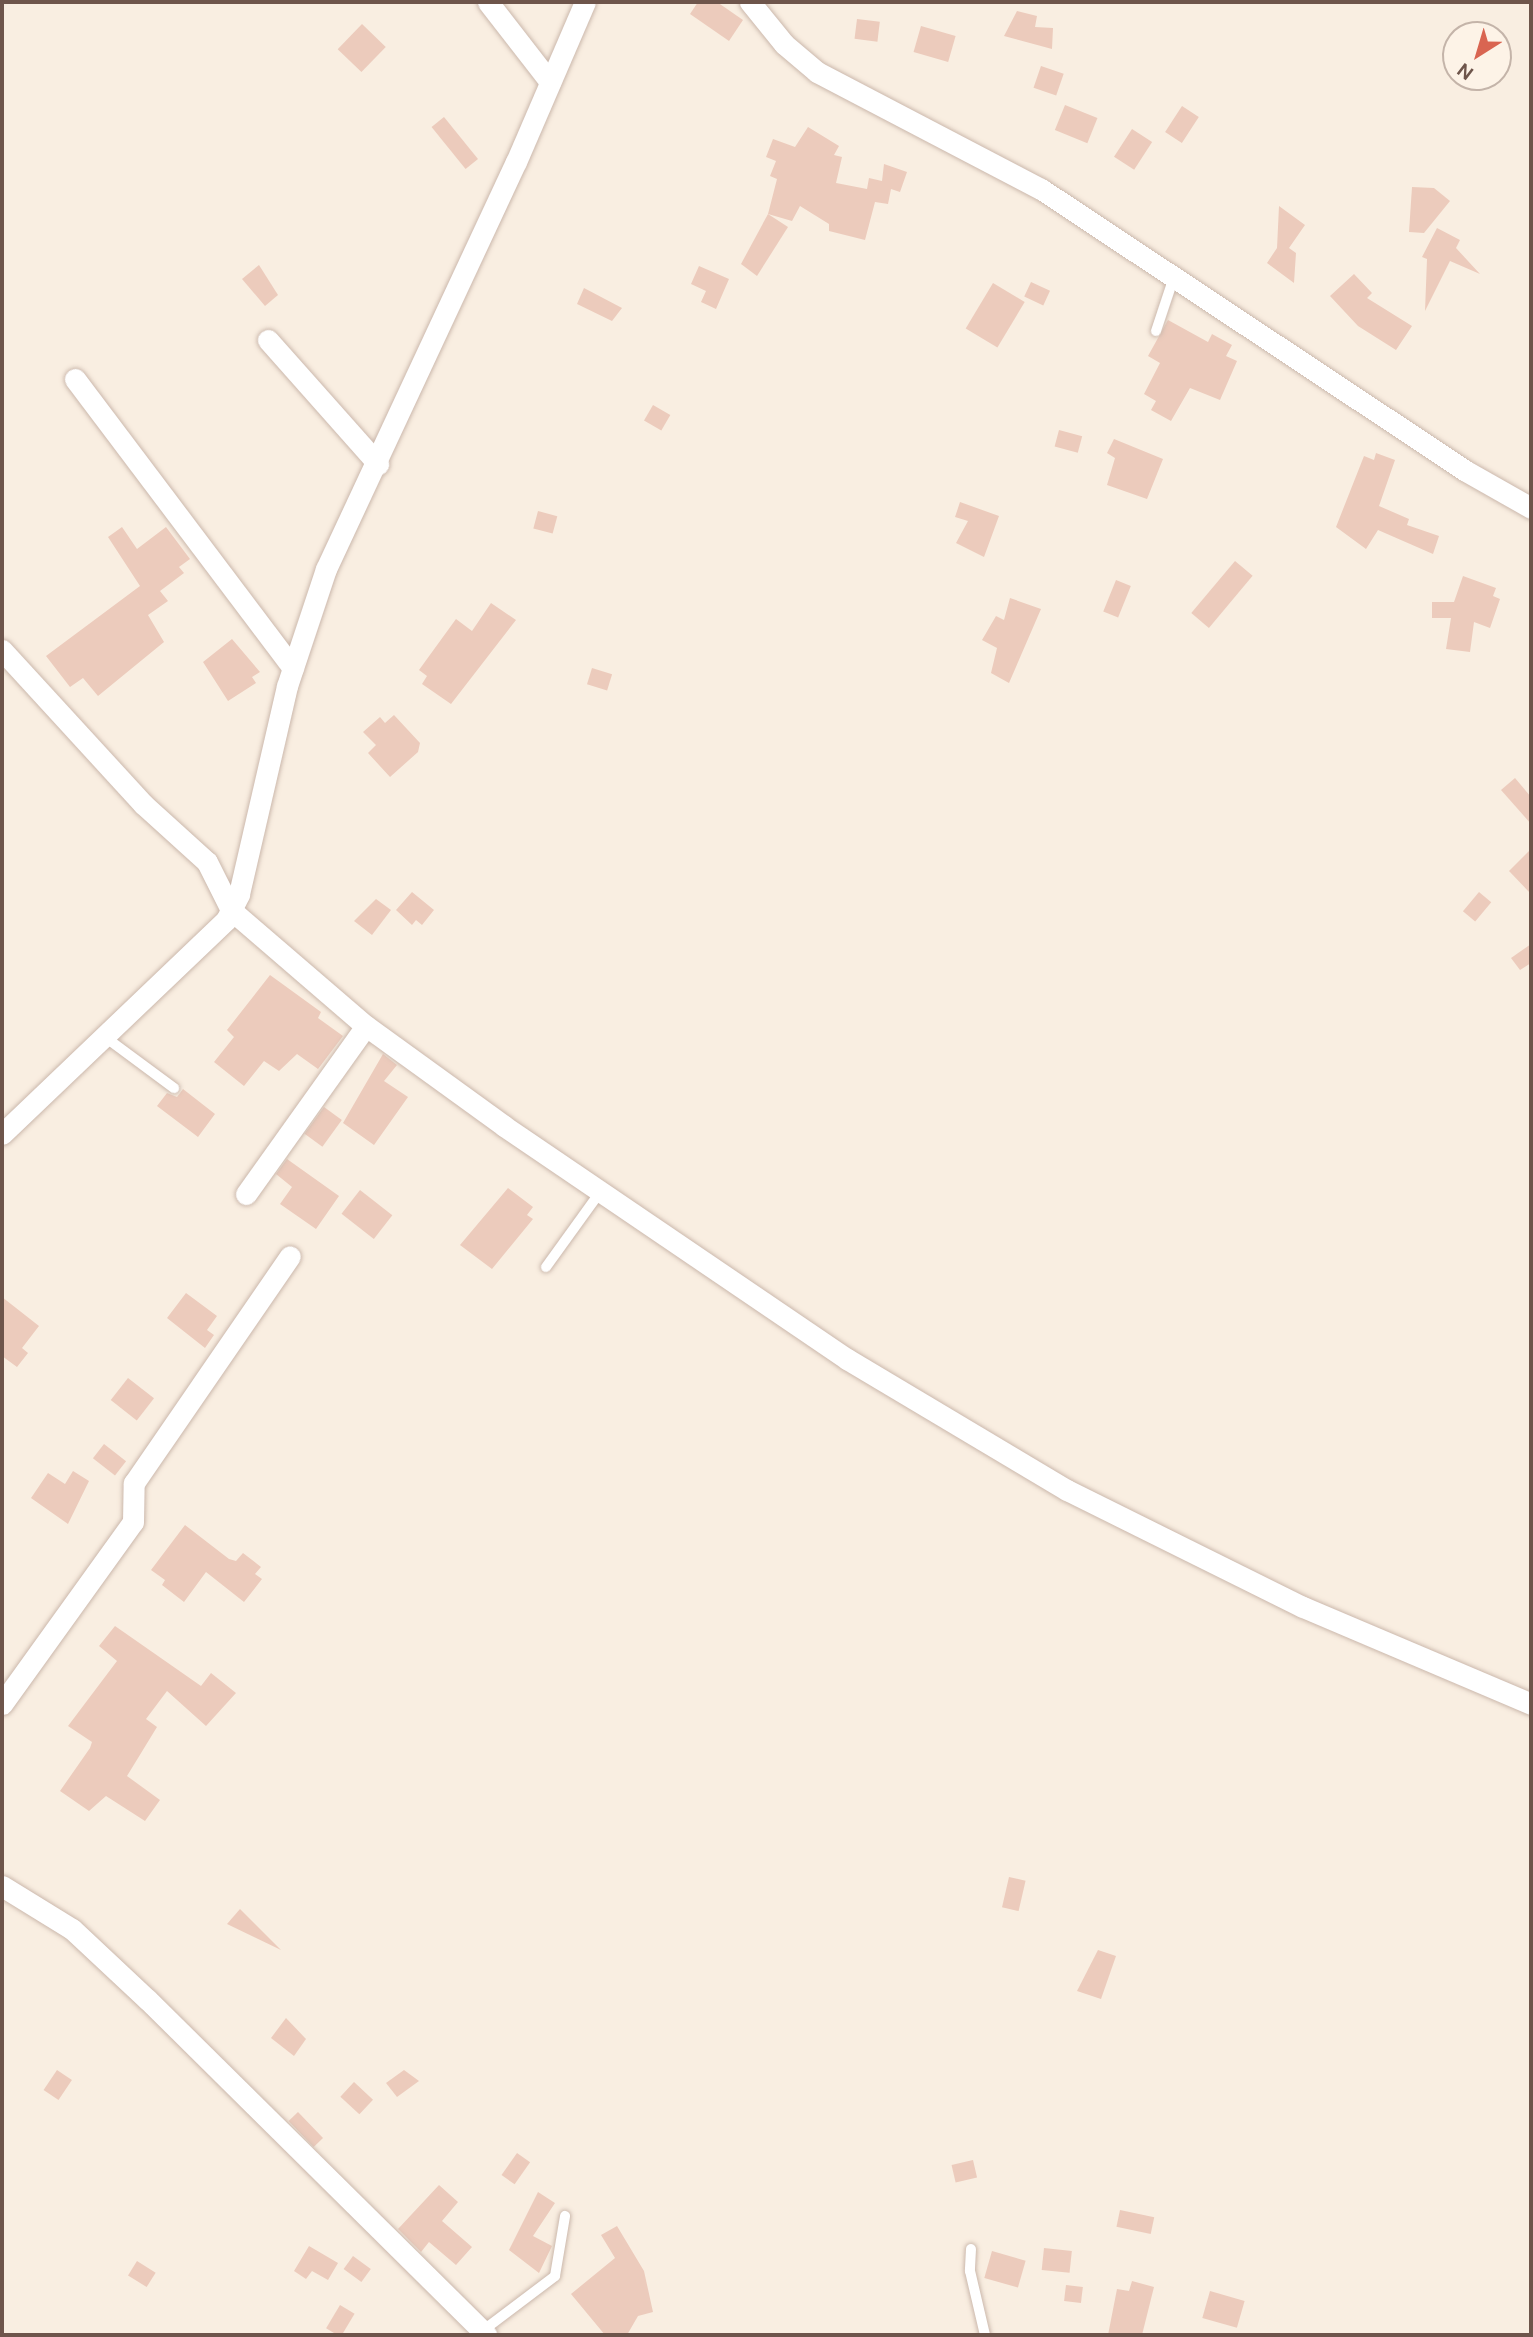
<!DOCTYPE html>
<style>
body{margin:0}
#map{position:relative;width:1533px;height:2337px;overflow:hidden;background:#f9eee1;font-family:"DM Sans",sans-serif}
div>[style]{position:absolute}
.building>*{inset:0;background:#eccbbc;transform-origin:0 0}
.roads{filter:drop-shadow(0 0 2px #cbb8ac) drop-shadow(0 0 2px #cbb8ac)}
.service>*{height:10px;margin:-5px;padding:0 5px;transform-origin:5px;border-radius:5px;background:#fff}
.minor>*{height:21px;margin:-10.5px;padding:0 10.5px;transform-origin:10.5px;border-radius:10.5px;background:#fff}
span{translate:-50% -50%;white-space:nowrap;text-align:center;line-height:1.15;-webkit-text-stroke:5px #fdf3e7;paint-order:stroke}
.frame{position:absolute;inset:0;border:4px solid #6e554b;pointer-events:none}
.north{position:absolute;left:1442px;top:21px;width:70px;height:70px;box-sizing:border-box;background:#fdf3e7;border:2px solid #c4b4a9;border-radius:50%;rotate:217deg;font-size:19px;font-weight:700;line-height:28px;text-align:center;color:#6e554b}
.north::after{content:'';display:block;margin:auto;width:24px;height:32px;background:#d96551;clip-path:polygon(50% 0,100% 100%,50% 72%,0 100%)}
</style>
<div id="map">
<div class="building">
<div style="clip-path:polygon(698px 2px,717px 2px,743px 20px,729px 41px,690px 14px)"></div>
<div style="clip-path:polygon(1017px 11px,1037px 16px,1035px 27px,1053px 28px,1052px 49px,1004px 36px)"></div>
<div style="left:857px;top:19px;width:23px;height:20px;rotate:7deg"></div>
<div style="left:362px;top:24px;width:33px;height:35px;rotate:44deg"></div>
<div style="left:921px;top:26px;width:36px;height:27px;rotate:16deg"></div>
<div style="left:1041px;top:66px;width:24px;height:23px;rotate:19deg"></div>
<div style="left:1065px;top:105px;width:35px;height:27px;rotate:22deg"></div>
<div style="left:1182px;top:106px;width:20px;height:31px;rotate:33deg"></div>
<div style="left:444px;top:117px;width:54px;height:16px;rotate:51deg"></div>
<div style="clip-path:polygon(808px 127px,839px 146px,834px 155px,842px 157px,836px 183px,867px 189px,869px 178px,882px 181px,884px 164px,907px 172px,900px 192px,891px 189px,888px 204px,875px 202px,865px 240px,829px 231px,829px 224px,800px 206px,792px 221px,768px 214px,777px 179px,770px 176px,776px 161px,766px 157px,773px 139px,795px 147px)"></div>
<div style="left:1132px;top:129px;width:24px;height:33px;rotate:33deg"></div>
<div style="clip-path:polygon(1412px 187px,1434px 188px,1450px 201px,1424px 233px,1409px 232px)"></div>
<div style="clip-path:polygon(1279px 206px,1305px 225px,1289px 248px,1296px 253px,1294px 283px,1267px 263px,1277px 248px)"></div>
<div style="clip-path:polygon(768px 214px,788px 227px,757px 276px,741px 264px)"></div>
<div style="clip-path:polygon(1437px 228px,1460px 240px,1456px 248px,1480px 274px,1450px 261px,1425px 311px,1427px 259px,1422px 257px)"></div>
<div style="clip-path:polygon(259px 265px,278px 295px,265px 306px,242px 279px)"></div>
<div style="clip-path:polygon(699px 266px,729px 279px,716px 309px,701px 302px,706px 291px,691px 284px)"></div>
<div style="clip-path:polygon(1354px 274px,1372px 293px,1367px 298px,1412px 326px,1396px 350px,1358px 326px,1330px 296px)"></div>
<div style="left:1031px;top:282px;width:21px;height:16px;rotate:25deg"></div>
<div style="left:993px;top:283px;width:37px;height:53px;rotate:31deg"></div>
<div style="clip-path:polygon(584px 288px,622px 308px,612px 321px,577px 304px)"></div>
<div style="clip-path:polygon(1168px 320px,1208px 342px,1212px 334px,1232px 345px,1226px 356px,1237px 361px,1220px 400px,1190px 388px,1171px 421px,1151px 410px,1156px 401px,1144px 394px,1160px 363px,1148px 356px)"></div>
<div style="left:653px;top:405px;width:20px;height:18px;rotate:30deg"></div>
<div style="left:1059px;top:430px;width:24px;height:17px;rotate:15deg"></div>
<div style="clip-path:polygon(1114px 439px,1163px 459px,1147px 499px,1107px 485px,1115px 458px,1107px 453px)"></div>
<div style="clip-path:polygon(1376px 453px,1395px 460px,1379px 506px,1409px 519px,1407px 525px,1439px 536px,1433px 554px,1378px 530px,1366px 549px,1336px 527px,1364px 456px,1374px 460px)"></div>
<div style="clip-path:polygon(960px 502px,999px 516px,984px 557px,956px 543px,968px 521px,955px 517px)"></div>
<div style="left:538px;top:511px;width:20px;height:18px;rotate:15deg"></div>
<div style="clip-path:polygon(122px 527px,137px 549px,166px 527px,190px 559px,179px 567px,184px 573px,160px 591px,168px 601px,148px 615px,164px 642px,98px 696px,83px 678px,70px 687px,46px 656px,140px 586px,108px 537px)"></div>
<div style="left:1235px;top:561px;width:23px;height:68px;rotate:40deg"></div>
<div style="clip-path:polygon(1463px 576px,1496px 588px,1493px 596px,1500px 599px,1490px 628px,1474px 622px,1470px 652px,1446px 649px,1451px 618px,1432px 618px,1432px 602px,1454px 602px)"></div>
<div style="left:1116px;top:580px;width:16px;height:34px;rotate:22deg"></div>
<div style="clip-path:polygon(1010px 598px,1041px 609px,1009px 683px,991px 673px,997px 648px,982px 640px,996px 616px,1004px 620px)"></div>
<div style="clip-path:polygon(491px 603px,516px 620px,451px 704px,422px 684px,427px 676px,419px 670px,456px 619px,472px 631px)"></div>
<div style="clip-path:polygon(232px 639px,260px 672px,252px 677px,256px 683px,228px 701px,203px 662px)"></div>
<div style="left:592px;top:668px;width:21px;height:17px;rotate:17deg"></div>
<div style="clip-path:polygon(394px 715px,420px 743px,418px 752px,390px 777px,368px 753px,376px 745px,363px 732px,380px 717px,385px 723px)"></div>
<div style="clip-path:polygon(1515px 778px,1531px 797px,1531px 824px,1501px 790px)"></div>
<div style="clip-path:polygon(1531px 849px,1531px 894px,1509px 871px)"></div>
<div style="clip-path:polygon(412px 892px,434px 910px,422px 925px,416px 920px,412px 925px,396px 910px)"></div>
<div style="left:1479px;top:892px;width:16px;height:25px;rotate:40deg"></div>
<div style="clip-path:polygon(376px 899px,391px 910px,372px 935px,354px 921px)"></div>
<div style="clip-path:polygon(1531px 944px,1531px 963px,1520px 970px,1511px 958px)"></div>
<div style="clip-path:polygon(270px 975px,321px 1012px,318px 1018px,343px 1036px,318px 1069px,297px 1054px,279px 1071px,264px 1061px,244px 1086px,214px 1062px,234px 1037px,227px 1030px)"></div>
<div style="clip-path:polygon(383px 1054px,397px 1065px,384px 1081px,408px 1097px,374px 1145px,343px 1123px)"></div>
<div style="clip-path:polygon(183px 1089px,215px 1114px,198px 1137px,157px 1106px,167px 1093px,177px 1097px)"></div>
<div style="left:324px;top:1107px;width:22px;height:33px;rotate:36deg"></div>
<div style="clip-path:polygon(287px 1159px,339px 1196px,316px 1229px,280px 1204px,292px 1187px,276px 1174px)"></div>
<div style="clip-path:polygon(508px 1188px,533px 1207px,527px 1215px,533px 1219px,492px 1269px,460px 1245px)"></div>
<div style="left:360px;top:1190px;width:41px;height:30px;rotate:38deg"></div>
<div style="clip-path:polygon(186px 1293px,217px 1316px,207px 1330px,214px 1335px,205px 1348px,167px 1318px)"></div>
<div style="clip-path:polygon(2px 1297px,39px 1326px,22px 1348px,28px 1353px,17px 1367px,2px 1356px)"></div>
<div style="left:128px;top:1378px;width:33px;height:28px;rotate:38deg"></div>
<div style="left:104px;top:1444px;width:28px;height:18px;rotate:38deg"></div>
<div style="clip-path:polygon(73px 1471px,89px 1481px,68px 1524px,31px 1498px,48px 1473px,65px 1484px)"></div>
<div style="clip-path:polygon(185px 1525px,229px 1559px,236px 1561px,243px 1553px,261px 1567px,255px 1574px,262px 1579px,244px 1602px,206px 1572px,184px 1602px,162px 1585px,165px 1580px,151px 1570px)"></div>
<div style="clip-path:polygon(115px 1626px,201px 1686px,211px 1673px,236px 1693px,206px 1726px,167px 1691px,146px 1719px,157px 1727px,127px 1776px,160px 1800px,145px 1821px,106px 1796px,89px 1811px,60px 1791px,90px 1748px,92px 1742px,68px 1726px,117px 1661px,99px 1646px)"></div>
<div style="left:1009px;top:1877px;width:17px;height:31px;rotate:13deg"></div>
<div style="clip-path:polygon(240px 1909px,281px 1950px,227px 1924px)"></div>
<div style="clip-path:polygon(1098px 1950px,1116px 1956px,1101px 1999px,1077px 1991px)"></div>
<div style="clip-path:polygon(286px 2018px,306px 2039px,294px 2056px,271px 2038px)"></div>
<div style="left:57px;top:2070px;width:18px;height:24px;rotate:34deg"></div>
<div style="clip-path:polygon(404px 2070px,419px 2081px,397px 2097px,386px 2083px)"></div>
<div style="left:354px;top:2082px;width:26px;height:20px;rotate:43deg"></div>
<div style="left:298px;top:2112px;width:36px;height:13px;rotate:46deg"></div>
<div style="left:517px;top:2153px;width:16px;height:27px;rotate:35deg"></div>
<div style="left:973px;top:2160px;width:18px;height:22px;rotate:77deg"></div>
<div style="clip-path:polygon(439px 2185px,458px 2202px,442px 2221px,472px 2247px,456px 2265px,429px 2242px,421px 2252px,398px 2229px)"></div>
<div style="clip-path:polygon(538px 2192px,555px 2203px,533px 2236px,552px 2246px,539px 2273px,509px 2250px)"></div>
<div style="left:1120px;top:2210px;width:35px;height:17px;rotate:12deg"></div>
<div style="clip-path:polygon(617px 2226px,644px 2271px,653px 2312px,638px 2316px,627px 2335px,605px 2335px,571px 2294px,615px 2258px,601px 2235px)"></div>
<div style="clip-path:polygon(309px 2246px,338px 2263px,328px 2280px,312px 2271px,306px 2279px,294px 2271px)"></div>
<div style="left:1044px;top:2248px;width:28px;height:22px;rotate:6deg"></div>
<div style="left:992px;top:2251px;width:35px;height:28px;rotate:16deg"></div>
<div style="left:353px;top:2256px;width:22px;height:16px;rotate:36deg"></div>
<div style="left:137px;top:2261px;width:22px;height:17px;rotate:32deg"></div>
<div style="clip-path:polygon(1132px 2281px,1154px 2287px,1142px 2335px,1108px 2335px,1117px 2289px,1129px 2291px)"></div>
<div style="left:1066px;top:2285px;width:17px;height:16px;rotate:7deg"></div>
<div style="left:1210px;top:2291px;width:36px;height:28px;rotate:16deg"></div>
<div style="left:340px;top:2305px;width:17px;height:27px;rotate:31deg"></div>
</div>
<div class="roads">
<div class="service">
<div style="left:1156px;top:331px;width:57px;rotate:-71.6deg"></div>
<div style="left:105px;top:1037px;width:86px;rotate:36.5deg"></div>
<div style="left:546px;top:1267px;width:92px;rotate:-54.2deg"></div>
<div style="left:971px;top:2249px;width:22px;rotate:93deg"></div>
<div style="left:970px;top:2271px;width:66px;rotate:76.8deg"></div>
<div style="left:481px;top:2332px;width:93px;rotate:-37.1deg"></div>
<div style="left:555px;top:2276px;width:61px;rotate:-80.5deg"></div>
</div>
<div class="minor">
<div style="left:488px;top:2px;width:101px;rotate:52.2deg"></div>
<div style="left:750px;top:2px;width:54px;rotate:51deg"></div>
<div style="left:784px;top:44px;width:43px;rotate:40.3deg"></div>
<div style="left:817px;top:72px;width:253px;rotate:27.6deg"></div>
<div style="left:1041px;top:189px;width:510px;rotate:33.57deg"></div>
<div style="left:1466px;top:471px;width:75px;rotate:29.6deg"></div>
<div style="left:268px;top:340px;width:166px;rotate:48.4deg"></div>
<div style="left:75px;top:379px;width:362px;rotate:53deg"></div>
<div style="left:2px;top:650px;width:209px;rotate:47.5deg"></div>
<div style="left:143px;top:804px;width:86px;rotate:42.2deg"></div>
<div style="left:207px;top:862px;width:54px;rotate:63.4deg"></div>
<div style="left:231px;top:910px;width:178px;rotate:40.7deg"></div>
<div style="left:366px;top:1026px;width:170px;rotate:35.9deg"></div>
<div style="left:504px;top:1126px;width:415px;rotate:34.2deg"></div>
<div style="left:847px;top:1359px;width:256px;rotate:30.8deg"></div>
<div style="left:1067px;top:1490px;width:263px;rotate:26.4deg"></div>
<div style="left:1303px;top:1607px;width:248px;rotate:23deg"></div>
<div style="left:2px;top:1134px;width:310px;rotate:-43.7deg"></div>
<div style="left:226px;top:920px;width:29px;rotate:-63deg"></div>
<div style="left:239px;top:894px;width:213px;rotate:-77deg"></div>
<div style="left:287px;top:686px;width:123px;rotate:-71.6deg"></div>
<div style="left:326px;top:569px;width:449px;rotate:-65deg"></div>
<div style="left:516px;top:162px;width:174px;rotate:-66.7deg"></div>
<div style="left:246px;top:1194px;width:206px;rotate:-54.5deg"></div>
<div style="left:2px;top:1704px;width:224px;rotate:-54.3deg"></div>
<div style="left:133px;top:1522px;width:39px;rotate:-89deg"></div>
<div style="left:134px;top:1483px;width:275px;rotate:-55.5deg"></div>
<div style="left:2px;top:1886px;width:82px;rotate:31.6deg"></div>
<div style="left:72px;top:1929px;width:104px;rotate:43.1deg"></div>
<div style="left:148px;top:2000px;width:476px;rotate:44.7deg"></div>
</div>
</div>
<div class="frame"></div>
<div class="north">N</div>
</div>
